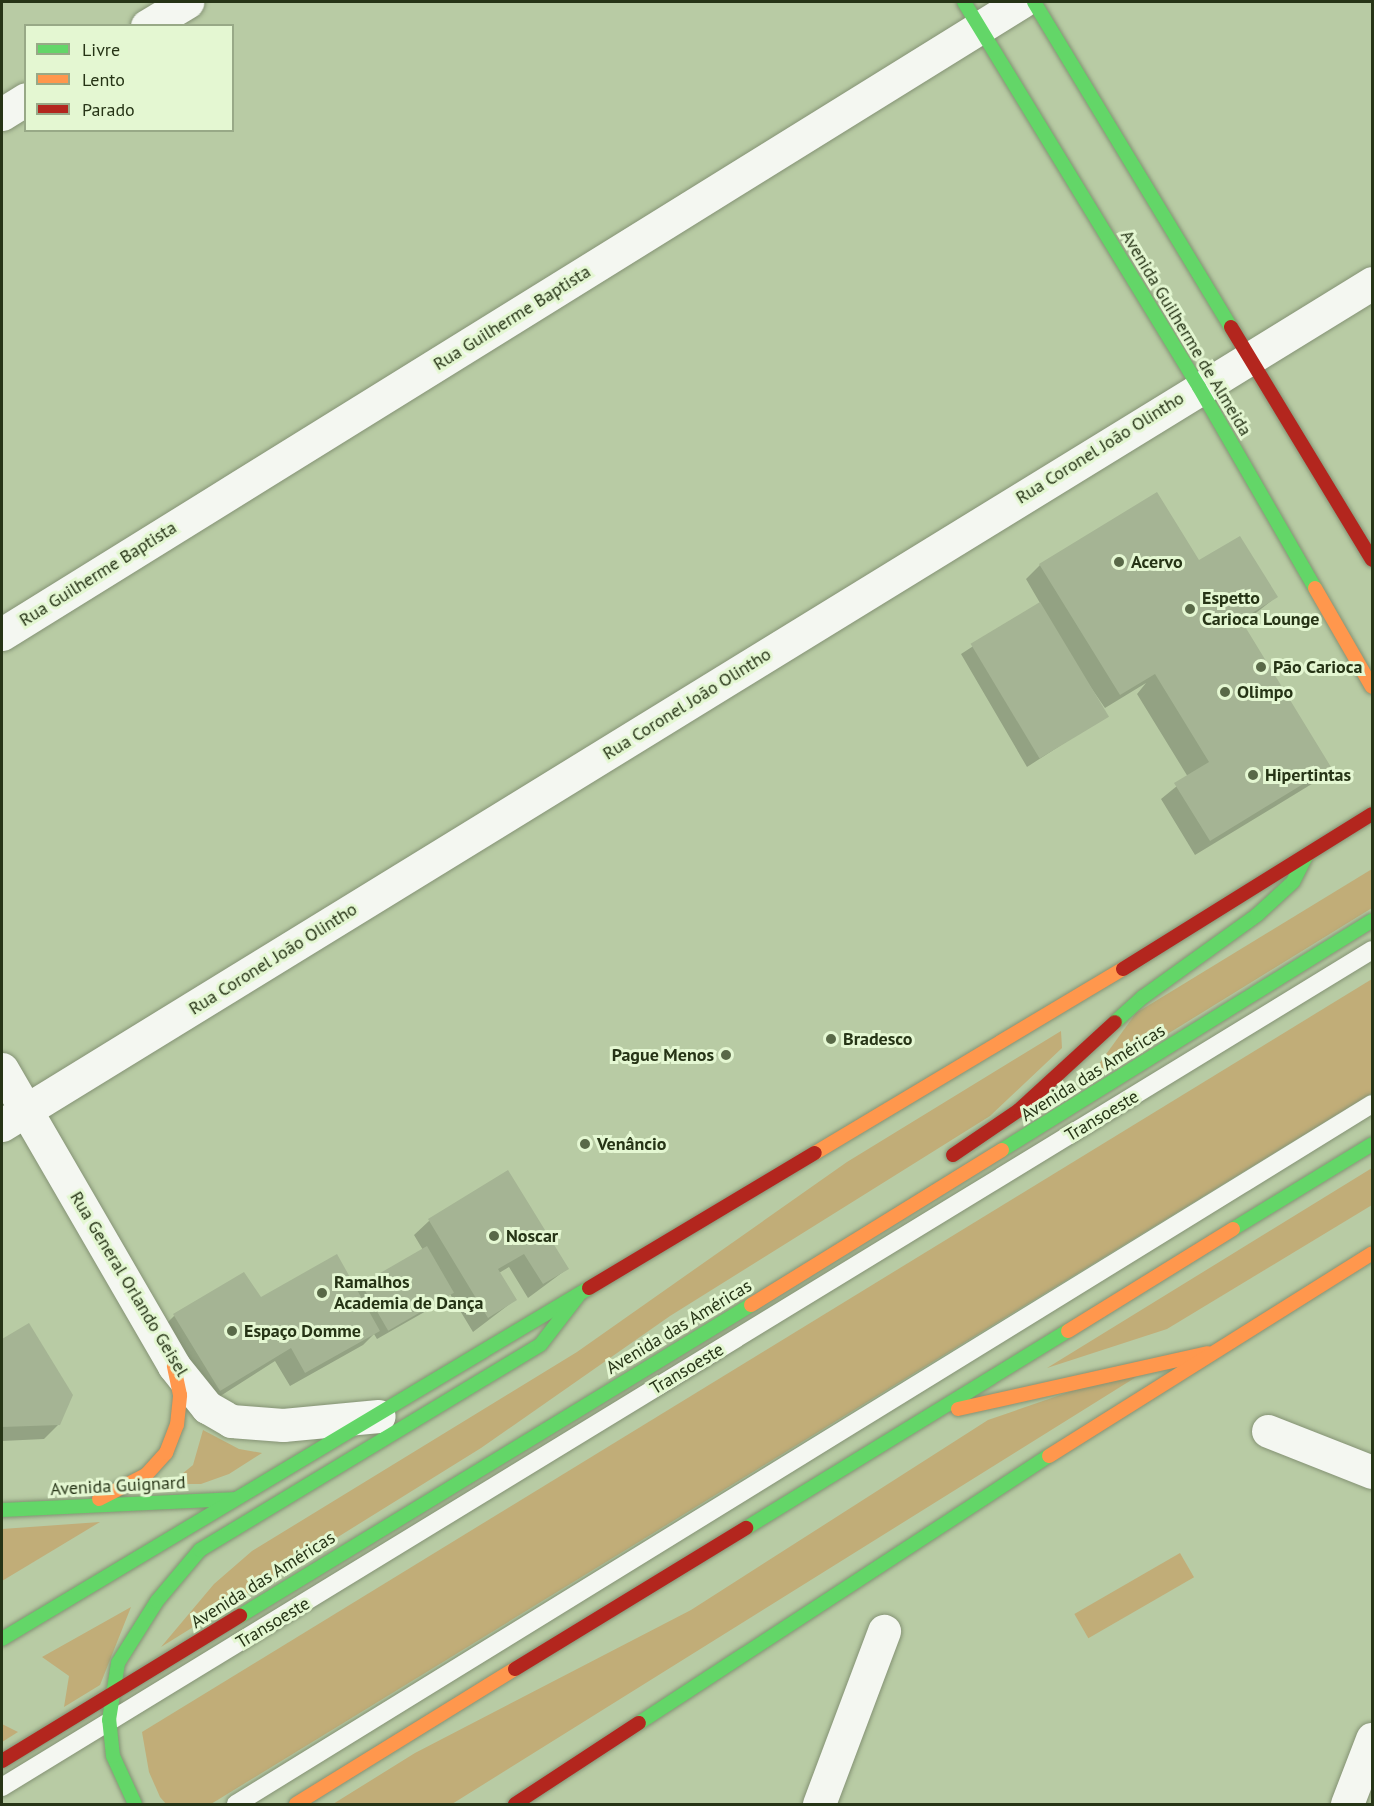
<!DOCTYPE html>
<meta charset="utf-8">
<style>
body{margin:0}
#map{position:relative;width:1374px;height:1806px;overflow:hidden;background:#b8cba4;font-family:"PT Sans",sans-serif}
div>[style]{position:absolute}
.green>*{inset:0;background:#c1ad78;transform-origin:0 0}
.shadow>*{inset:0;background:#0003}
.building>*{inset:0;background:#a5b494;transform-origin:0 0}
.roads{filter:drop-shadow(0 0 2px #849274) drop-shadow(0 0 2px #849274)}
.lane>*{height:18px;margin:-9px;padding:0 9px;transform-origin:9px;border-radius:9px;background:#f4f7f1}
.street>*{height:33px;margin:-16.5px;padding:0 16.5px;transform-origin:16.5px;border-radius:16.5px;background:#f4f7f1}
.fast>*{height:14px;margin:-7px;padding:0 7px;transform-origin:7px;border-radius:7px;background:#63d668}
.slow>*{height:14px;margin:-7px;padding:0 7px;transform-origin:7px;border-radius:7px;background:#ff974d}
.jam>*{height:14px;margin:-7px;padding:0 7px;transform-origin:7px;border-radius:7px;background:#b3261e}
.dots>*{width:16px;height:16px;translate:-50% -50%;box-sizing:border-box;border:3px solid #e4f7d2;border-radius:50%}
span{translate:-50% -50%;white-space:nowrap;text-align:center;line-height:1.15;-webkit-text-stroke:6px #e4f7d2;paint-order:stroke}
.street-label{font-size:18px;color:#263416}
.poi-label{font-size:18px;color:#263416;font-weight:700}
.left{translate:0 -50%;text-align:left}
.right{translate:-100% -50%;text-align:right}
.frame{position:absolute;inset:0;border:3px solid #263416;pointer-events:none}
.legend{position:absolute;left:24px;top:24px;width:210px;height:108px;box-sizing:border-box;background:#e4f7d2;border:2px solid #98a987;margin:0;padding:8px 10px;list-style:none;font-size:18px;color:#263416}
.legend li{display:flex;align-items:center;gap:12px;height:30px}
.legend b{width:30px;border:2px solid #98a987}
</style>
<div id="map">
<div class="green">
<div style="clip-path:polygon(1372px 869px,1372px 908px,1083px 1086px,1136px 1013px)"></div>
<div style="clip-path:polygon(1372px 979px,1372px 1093px,211px 1804px,166px 1804px,160px 1797px,149px 1772px,142px 1732px)"></div>
<div style="clip-path:polygon(1061px 1031px,1062px 1048px,990px 1116px,670px 1316px,481px 1448px,161px 1647px,214px 1584px,252px 1551px,577px 1352px,847px 1162px)"></div>
<div style="clip-path:polygon(1372px 1168px,1372px 1205px,1167px 1329px,1047px 1368px)"></div>
<div style="clip-path:polygon(1165px 1359px,452px 1804px,333px 1804px,415px 1753px,691px 1610px,988px 1420px)"></div>
<div style="clip-path:polygon(203px 1430px,239px 1449px,262px 1453px,229px 1474px,201px 1484px,180px 1484px,182px 1474px,193px 1465px)"></div>
<div style="clip-path:polygon(100px 1522px,2px 1581px,2px 1529px)"></div>
<div style="left:1180px;top:1553px;width:28px;height:122px;rotate:60deg"></div>
<div style="clip-path:polygon(131px 1607px,100px 1685px,64px 1707px,69px 1676px,42px 1657px)"></div>
<div style="clip-path:polygon(2px 1724px,18px 1732px,2px 1742px)"></div>
</div>
<div class="shadow">
<div style="clip-path:polygon(1199px 563px,1276px 597px,1242px 624px,1329px 767px,1315px 782px,1195px 855px,1161px 799px,1188px 777px,1137px 694px,1146px 683px,1105px 708px,1074px 663px,1106px 716px,1027px 767px,961px 654px,1040px 603px,1026px 579px,1040px 565px)"></div>
<div style="clip-path:polygon(508px 1172px,567px 1269px,528px 1298px,509px 1267px,499px 1273px,515px 1300px,473px 1332px,450px 1294px,442px 1302px,377px 1339px,374px 1334px,363px 1345px,290px 1386px,275px 1361px,200px 1409px,155px 1335px,174px 1316px,260px 1300px,355px 1291px,423px 1250px,414px 1235px,429px 1221px)"></div>
<div style="clip-path:polygon(28px 1325px,59px 1424px,44px 1439px,2px 1441px,2px 1340px)"></div>
</div>
<div class="building">
<div style="clip-path:polygon(1157px 492px,1199px 560px,1240px 536px,1278px 597px,1241px 620px,1331px 767px,1210px 841px,1174px 783px,1209px 762px,1155px 674px,1120px 695px,1039px 564px)"></div>
<div style="left:1040px;top:602px;width:134px;height:81px;rotate:59deg"></div>
<div style="clip-path:polygon(508px 1170px,569px 1269px,543px 1284px,524px 1254px,498px 1269px,517px 1300px,488px 1318px,428px 1219px)"></div>
<div style="left:427px;top:1246px;width:54px;height:76px;rotate:60deg"></div>
<div style="clip-path:polygon(337px 1254px,380px 1331px,305px 1373px,291px 1348px,220px 1391px,173px 1314px,244px 1272px,261px 1297px)"></div>
<div style="clip-path:polygon(29px 1323px,73px 1395px,60px 1425px,2px 1427px,2px 1339px)"></div>
</div>
<div class="roads">
<div class="lane">
<div style="left:2px;top:1787px;width:1605px;rotate:-31.42deg"></div>
<div style="left:236px;top:1804px;width:1334px;rotate:-31.64deg"></div>
</div>
<div class="street">
<div style="left:147px;top:26px;width:47px;rotate:-31deg"></div>
<div style="left:2px;top:114px;width:28px;rotate:-32deg"></div>
<div style="left:2px;top:634px;width:1199px;rotate:-31.81deg"></div>
<div style="left:2px;top:1069px;width:343px;rotate:59.9deg"></div>
<div style="left:174px;top:1366px;width:53px;rotate:51.2deg"></div>
<div style="left:207px;top:1407px;width:28px;rotate:30deg"></div>
<div style="left:231px;top:1421px;width:52px;rotate:4.4deg"></div>
<div style="left:283px;top:1425px;width:96px;rotate:-5.4deg"></div>
<div style="left:2px;top:1125px;width:1608px;rotate:-31.57deg"></div>
<div style="left:1268px;top:1431px;width:112px;rotate:21.5deg"></div>
<div style="left:819px;top:1804px;width:185px;rotate:-69.4deg"></div>
<div style="left:1347px;top:1804px;width:70px;rotate:-69deg"></div>
</div>
<div class="fast">
<div style="left:964px;top:2px;width:451px;rotate:58.6deg"></div>
<div style="left:1199px;top:387px;width:232px;rotate:60deg"></div>
<div style="left:1034px;top:2px;width:380px;rotate:58.8deg"></div>
<div style="left:1115px;top:1022px;width:38px;rotate:-42deg"></div>
<div style="left:1143px;top:997px;width:140px;rotate:-35.7deg"></div>
<div style="left:1257px;top:915px;width:49px;rotate:-42.5deg"></div>
<div style="left:1293px;top:882px;width:29px;rotate:-63deg"></div>
<div style="left:1002px;top:1150px;width:435px;rotate:-31.8deg"></div>
<div style="left:1233px;top:1229px;width:163px;rotate:-31.4deg"></div>
<div style="left:2px;top:1510px;width:231px;rotate:-2.7deg"></div>
<div style="left:746px;top:1528px;width:377px;rotate:-31.5deg"></div>
<div style="left:240px;top:1616px;width:598px;rotate:-31.33deg"></div>
<div style="left:2px;top:1639px;width:684px;rotate:-30.88deg"></div>
<div style="left:639px;top:1723px;width:489px;rotate:-33.1deg"></div>
<div style="left:135px;top:1804px;width:53px;rotate:-114.6deg"></div>
<div style="left:113px;top:1756px;width:36px;rotate:-96deg"></div>
<div style="left:109px;top:1720px;width:58px;rotate:-81deg"></div>
<div style="left:118px;top:1663px;width:73px;rotate:-57.8deg"></div>
<div style="left:157px;top:1601px;width:67px;rotate:-49.9deg"></div>
<div style="left:200px;top:1550px;width:398px;rotate:-31.1deg"></div>
<div style="left:541px;top:1344px;width:61px;rotate:-52.4deg"></div>
</div>
<div class="slow">
<div style="left:1315px;top:588px;width:114px;rotate:60.1deg"></div>
<div style="left:815px;top:1153px;width:359px;rotate:-30.9deg"></div>
<div style="left:751px;top:1305px;width:295px;rotate:-31.7deg"></div>
<div style="left:1068px;top:1331px;width:194px;rotate:-31.7deg"></div>
<div style="left:958px;top:1409px;width:256px;rotate:-12.6deg"></div>
<div style="left:1049px;top:1456px;width:381px;rotate:-32.1deg"></div>
<div style="left:99px;top:1499px;width:53px;rotate:-27.1deg"></div>
<div style="left:146px;top:1475px;width:30px;rotate:-48deg"></div>
<div style="left:166px;top:1453px;width:30px;rotate:-69deg"></div>
<div style="left:177px;top:1425px;width:30px;rotate:-84deg"></div>
<div style="left:180px;top:1395px;width:30px;rotate:-102deg"></div>
<div style="left:296px;top:1804px;width:257px;rotate:-31.7deg"></div>
</div>
<div class="jam">
<div style="left:1231px;top:327px;width:272px;rotate:58.8deg"></div>
<div style="left:1123px;top:969px;width:293px;rotate:-31.9deg"></div>
<div style="left:953px;top:1155px;width:80px;rotate:-34.3deg"></div>
<div style="left:1019px;top:1110px;width:130px;rotate:-42.5deg"></div>
<div style="left:589px;top:1288px;width:263px;rotate:-30.9deg"></div>
<div style="left:515px;top:1669px;width:271px;rotate:-31.4deg"></div>
<div style="left:2px;top:1761px;width:279px;rotate:-31.4deg"></div>
<div style="left:515px;top:1804px;width:148px;rotate:-33.2deg"></div>
</div>
</div>
<div class="dots">
<div style="left:1119px;top:562px;background:#596948"></div>
<div style="left:1190px;top:609px;background:#596948"></div>
<div style="left:1261px;top:667px;background:#596948"></div>
<div style="left:1225px;top:692px;background:#596948"></div>
<div style="left:1253px;top:775px;background:#596948"></div>
<div style="left:831px;top:1039px;background:#596948"></div>
<div style="left:726px;top:1055px;background:#596948"></div>
<div style="left:585px;top:1144px;background:#596948"></div>
<div style="left:494px;top:1236px;background:#596948"></div>
<div style="left:322px;top:1293px;background:#596948"></div>
<div style="left:232px;top:1331px;background:#596948"></div>
</div>
<div class="street-label">
<span style="left:512px;top:318px;rotate:-32deg">Rua Guilherme Baptista</span>
<span style="left:1186px;top:333px;rotate:59deg">Avenida Guilherme de Almeida</span>
<span style="left:1100px;top:448px;rotate:-32deg">Rua Coronel João Olintho</span>
<span style="left:98px;top:574px;rotate:-32deg">Rua Guilherme Baptista</span>
<span style="left:687px;top:704px;rotate:-32deg">Rua Coronel João Olintho</span>
<span style="left:273px;top:959px;rotate:-32deg">Rua Coronel João Olintho</span>
<span style="left:1093px;top:1073px;rotate:-32deg">Avenida das Américas</span>
<span style="left:1102px;top:1116px;rotate:-31deg">Transoeste</span>
<span style="left:129px;top:1284px;rotate:59deg">Rua General Orlando Geisel</span>
<span style="left:679px;top:1327px;rotate:-31deg">Avenida das Américas</span>
<span style="left:687px;top:1369px;rotate:-31deg">Transoeste</span>
<span style="left:118px;top:1486px;rotate:-3deg">Avenida Guignard</span>
<span style="left:263px;top:1580px;rotate:-32deg">Avenida das Américas</span>
<span style="left:273px;top:1623px;rotate:-31deg">Transoeste</span>
</div>
<div class="poi-label">
<span class="left" style="left:1131px;top:562px">Acervo</span>
<span class="left" style="left:1202px;top:609px">Espetto<br>Carioca Lounge</span>
<span class="left" style="left:1273px;top:667px">Pão Carioca</span>
<span class="left" style="left:1237px;top:692px">Olimpo</span>
<span class="left" style="left:1265px;top:775px">Hipertintas</span>
<span class="left" style="left:843px;top:1039px">Bradesco</span>
<span class="right" style="left:714px;top:1055px">Pague Menos</span>
<span class="left" style="left:597px;top:1144px">Venâncio</span>
<span class="left" style="left:506px;top:1236px">Noscar</span>
<span class="left" style="left:334px;top:1293px">Ramalhos<br>Academia de Dança</span>
<span class="left" style="left:244px;top:1331px">Espaço Domme</span>
</div>
<div class="frame"></div>
<ul class="legend">
<li><b style="height:8px;background:#63d668"></b>Livre</li>
<li><b style="height:8px;background:#ff974d"></b>Lento</li>
<li><b style="height:8px;background:#b3261e"></b>Parado</li>
</ul>
</div>
